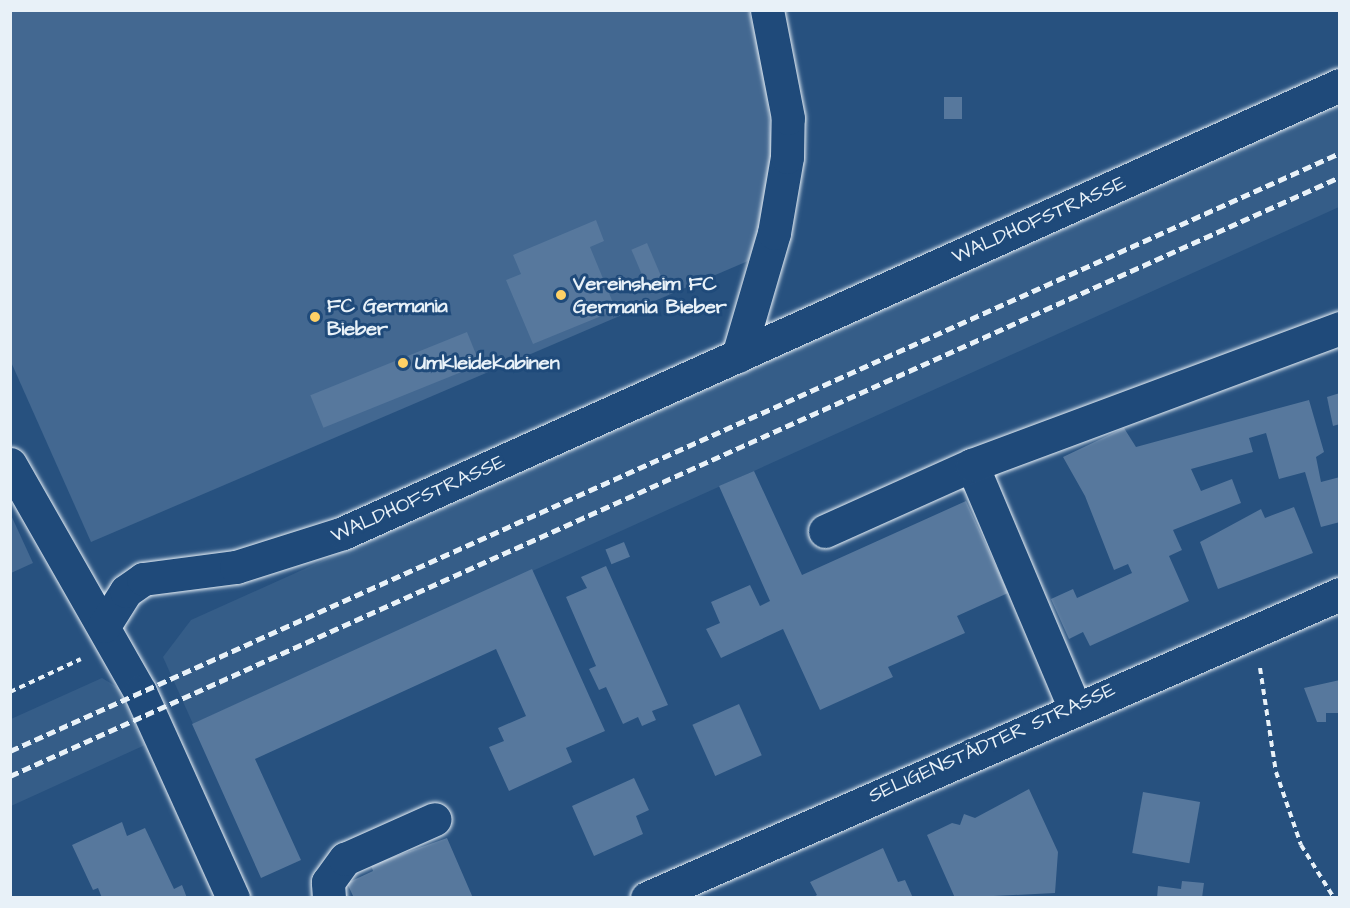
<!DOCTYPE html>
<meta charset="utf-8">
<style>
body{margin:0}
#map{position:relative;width:1350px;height:908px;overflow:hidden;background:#27517f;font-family:"Architects Daughter",sans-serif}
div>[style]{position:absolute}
.built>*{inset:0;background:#355d88}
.green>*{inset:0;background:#436891}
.building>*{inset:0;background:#57789d;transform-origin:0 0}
.path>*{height:4px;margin-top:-2px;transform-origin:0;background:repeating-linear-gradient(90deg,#e8f1f8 0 6px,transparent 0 10.5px)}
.roads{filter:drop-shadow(0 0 2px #e8f1f8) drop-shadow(0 0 2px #e8f1f8)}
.minor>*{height:33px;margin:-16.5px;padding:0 16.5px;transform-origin:16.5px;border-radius:16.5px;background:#1f4a7a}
.rail>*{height:4.5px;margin-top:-2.25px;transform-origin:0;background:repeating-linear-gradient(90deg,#e8f1f8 0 9px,transparent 0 13.5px)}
.dots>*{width:16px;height:16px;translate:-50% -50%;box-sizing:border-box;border:3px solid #1f4a7a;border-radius:50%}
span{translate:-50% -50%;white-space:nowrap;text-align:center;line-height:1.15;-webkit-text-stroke:6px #1f4a7a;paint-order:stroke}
.street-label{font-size:20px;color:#e8f1f8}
.poi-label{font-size:20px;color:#e8f1f8;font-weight:700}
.left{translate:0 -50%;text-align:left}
.frame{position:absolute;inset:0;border:12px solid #e8f1f8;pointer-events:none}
</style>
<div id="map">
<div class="built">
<div style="clip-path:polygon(1339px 103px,1339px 207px,193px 724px,163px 657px,191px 620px)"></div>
<div style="clip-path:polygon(102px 678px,117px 687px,145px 745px,11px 806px,11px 719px)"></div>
</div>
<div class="green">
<div style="clip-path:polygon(10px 11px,749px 11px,764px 70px,772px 144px,766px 207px,748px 261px,91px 542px,11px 362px)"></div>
<div style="clip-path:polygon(10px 513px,33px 563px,11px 573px,10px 573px)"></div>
</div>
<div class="building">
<div style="left:944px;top:97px;width:18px;height:22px"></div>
<div style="clip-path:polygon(596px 220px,604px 241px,590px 247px,616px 310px,533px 344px,506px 280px,521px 274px,513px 255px)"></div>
<div style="left:647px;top:243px;width:46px;height:17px;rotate:67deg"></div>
<div style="left:467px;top:332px;width:35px;height:169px;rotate:68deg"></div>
<div style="clip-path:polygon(1340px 393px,1340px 424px,1333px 426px,1327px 397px)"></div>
<div style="clip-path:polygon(1309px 400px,1324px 452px,1316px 457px,1321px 482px,1340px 477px,1340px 522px,1321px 527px,1305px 472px,1279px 479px,1266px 433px,1249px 438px,1253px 452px,1191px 469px,1201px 491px,1232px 479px,1241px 503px,1173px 530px,1182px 550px,1169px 556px,1189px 601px,1090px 646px,1083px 632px,1069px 639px,1051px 599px,1073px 589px,1077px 598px,1132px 573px,1128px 564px,1114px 570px,1085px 496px,1063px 457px,1124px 428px,1136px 447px)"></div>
<div style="clip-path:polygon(754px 471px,802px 575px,966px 501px,1008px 593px,957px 616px,965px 633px,888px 667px,893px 677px,820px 710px,783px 629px,721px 658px,706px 629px,720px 623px,711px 602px,750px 585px,760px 606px,770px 601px,719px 486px)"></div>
<div style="clip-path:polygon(1294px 507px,1313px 553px,1218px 589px,1200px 542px,1261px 509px,1265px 518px)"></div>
<div style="left:624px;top:542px;width:16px;height:20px;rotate:68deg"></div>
<div style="clip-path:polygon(606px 566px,668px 705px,652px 711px,656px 720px,642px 726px,638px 717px,623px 724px,606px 687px,599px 690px,589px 669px,596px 666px,566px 597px,587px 588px,581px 577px)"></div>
<div style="clip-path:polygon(532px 569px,605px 731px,566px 748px,572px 762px,509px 791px,489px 747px,504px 741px,498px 728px,526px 716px,496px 649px,255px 759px,301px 860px,261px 878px,192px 724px)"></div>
<div style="clip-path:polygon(1340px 680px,1340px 713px,1326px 713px,1326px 722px,1317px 722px,1304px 688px)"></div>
<div style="left:739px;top:704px;width:56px;height:51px;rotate:66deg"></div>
<div style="clip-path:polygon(634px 778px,649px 810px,636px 816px,643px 834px,594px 856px,572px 806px)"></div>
<div style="clip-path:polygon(1029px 789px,1058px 852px,1055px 893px,955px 898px,927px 835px,952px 823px,960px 825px,964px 814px,975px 818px)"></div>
<div style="left:1143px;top:792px;width:58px;height:62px;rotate:10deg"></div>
<div style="clip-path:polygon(122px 822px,127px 836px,145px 828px,174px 889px,182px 885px,187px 898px,102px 898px,98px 888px,93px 890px,72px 845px)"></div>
<div style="clip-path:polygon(447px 838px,473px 898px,354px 898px,347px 883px,373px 871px,371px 865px)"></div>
<div style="clip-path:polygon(883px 848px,898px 882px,905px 880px,913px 898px,812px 898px,817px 895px,810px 882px)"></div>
<div style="clip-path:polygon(1182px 881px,1204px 883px,1202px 898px,1157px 898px,1158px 886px,1181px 889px)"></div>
</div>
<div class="path">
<div style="left:1260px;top:668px;width:105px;rotate:81.3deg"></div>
<div style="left:1276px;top:772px;width:77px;rotate:71.1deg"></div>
<div style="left:1301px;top:845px;width:62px;rotate:58.1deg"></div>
<div style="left:10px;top:692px;width:78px;rotate:-24.9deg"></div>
</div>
<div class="roads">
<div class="minor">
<div style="left:738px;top:356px;width:128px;rotate:-73.7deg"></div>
<div style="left:774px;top:233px;width:77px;rotate:-80.3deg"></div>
<div style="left:787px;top:157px;width:39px;rotate:-89deg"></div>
<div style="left:788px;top:118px;width:110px;rotate:-101deg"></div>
<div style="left:10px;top:464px;width:262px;rotate:60.3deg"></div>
<div style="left:140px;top:692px;width:226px;rotate:65.7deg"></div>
<div style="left:972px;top:465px;width:262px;rotate:67.1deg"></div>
<div style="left:825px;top:531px;width:161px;rotate:-24.2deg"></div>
<div style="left:972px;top:465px;width:393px;rotate:-20.4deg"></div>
<div style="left:104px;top:626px;width:41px;rotate:-57.8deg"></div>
<div style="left:126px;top:591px;width:21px;rotate:-35deg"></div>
<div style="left:143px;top:579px;width:94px;rotate:-7.4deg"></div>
<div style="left:236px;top:567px;width:112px;rotate:-17.6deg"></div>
<div style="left:343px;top:533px;width:1093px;rotate:-24.2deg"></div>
<div style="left:329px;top:898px;width:16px;rotate:-94deg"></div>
<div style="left:328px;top:882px;width:29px;rotate:-54deg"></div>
<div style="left:345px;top:859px;width:98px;rotate:-24deg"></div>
<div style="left:647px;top:898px;width:757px;rotate:-23.69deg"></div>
</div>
</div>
<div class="rail">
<div style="left:10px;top:751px;width:1458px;rotate:-24.21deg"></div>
<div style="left:10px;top:776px;width:1459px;rotate:-24.25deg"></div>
</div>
<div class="dots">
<div style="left:561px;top:295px;background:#ffd166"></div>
<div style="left:315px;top:317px;background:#ffd166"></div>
<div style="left:403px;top:363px;background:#ffd166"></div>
</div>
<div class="street-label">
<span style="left:1039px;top:220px;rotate:-24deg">WALDHOFSTRASSE</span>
<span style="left:418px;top:499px;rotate:-24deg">WALDHOFSTRASSE</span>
<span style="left:992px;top:743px;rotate:-24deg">SELIGENSTÄDTER STRASSE</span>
</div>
<div class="poi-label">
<span class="left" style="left:573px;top:296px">Vereinsheim FC<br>Germania Bieber</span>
<span class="left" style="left:327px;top:318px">FC Germania<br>Bieber</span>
<span class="left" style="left:415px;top:363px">Umkleidekabinen</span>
</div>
<div class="frame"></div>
</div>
